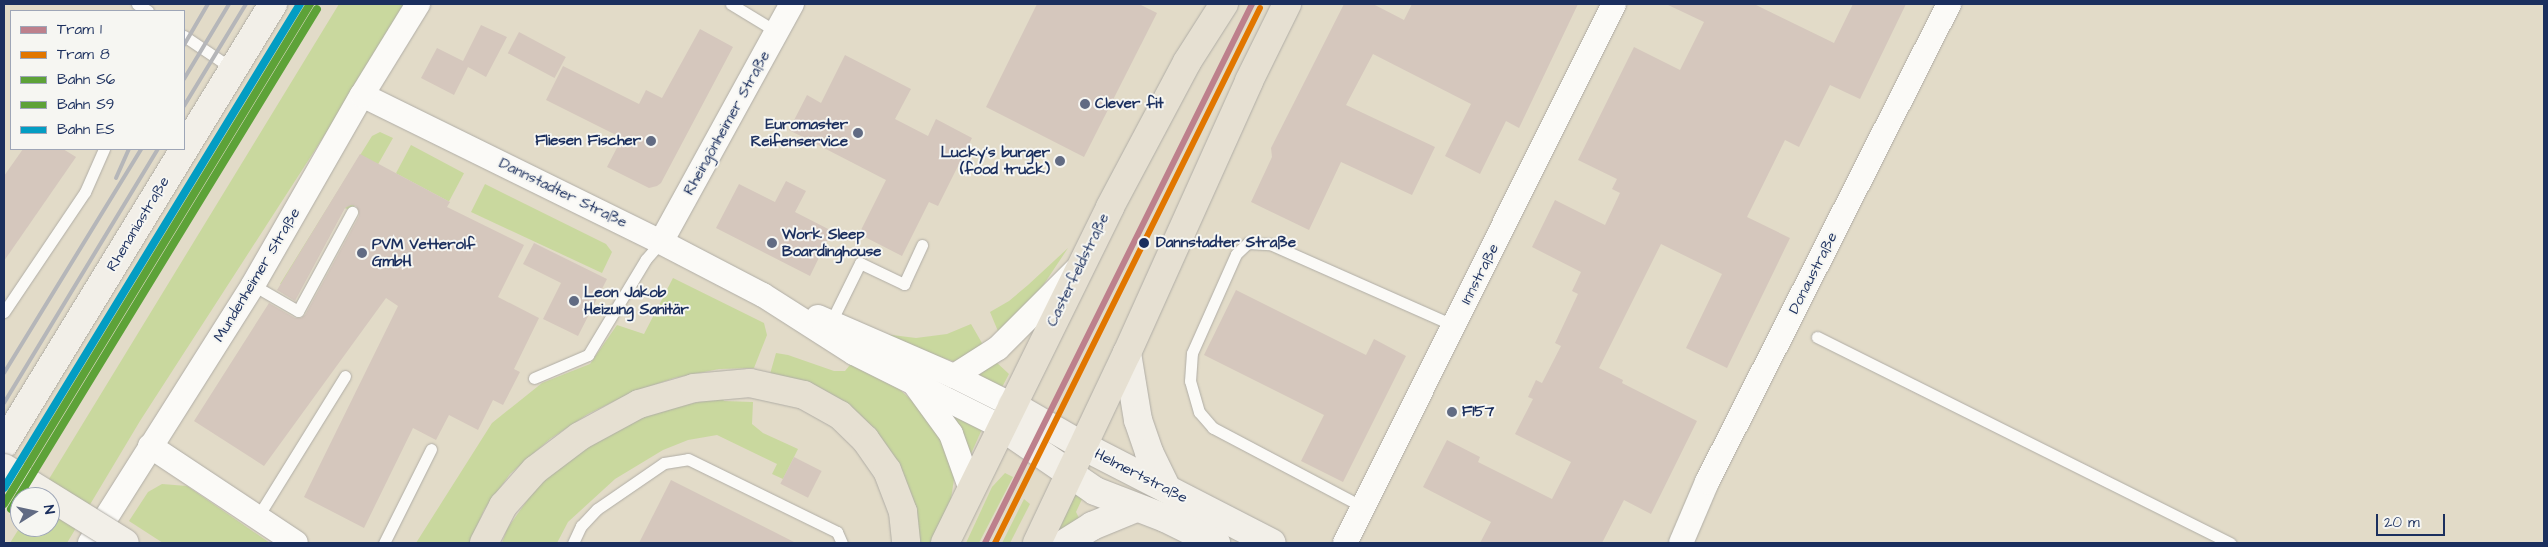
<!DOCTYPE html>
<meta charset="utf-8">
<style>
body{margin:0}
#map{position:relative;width:2548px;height:547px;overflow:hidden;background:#e2dbc8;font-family:"Architects Daughter",sans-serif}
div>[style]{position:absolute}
.green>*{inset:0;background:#c9d89e;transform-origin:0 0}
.building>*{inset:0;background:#d5c7bd;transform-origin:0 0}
.roads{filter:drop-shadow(0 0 1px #b0ada6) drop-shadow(0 0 1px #b0ada6)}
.lane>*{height:11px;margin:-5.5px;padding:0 5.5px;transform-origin:5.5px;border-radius:5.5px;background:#fbfaf7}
.street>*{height:24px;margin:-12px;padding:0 12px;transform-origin:12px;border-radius:12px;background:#fbfaf7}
.secondary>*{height:28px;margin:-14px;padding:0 14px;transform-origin:14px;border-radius:14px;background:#f2efe8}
.primary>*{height:28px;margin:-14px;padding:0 14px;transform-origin:14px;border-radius:14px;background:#e6e0d2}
.highway>*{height:28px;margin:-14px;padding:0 14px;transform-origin:14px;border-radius:14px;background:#e6e0d2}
.rail>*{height:4px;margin:-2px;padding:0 2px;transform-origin:2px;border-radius:2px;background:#b5b6b9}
.bridges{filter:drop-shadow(0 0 1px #b0ada6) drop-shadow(0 0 1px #b0ada6)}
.secondary-bridge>*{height:28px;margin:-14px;padding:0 14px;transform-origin:14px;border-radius:14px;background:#f2efe8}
.rail-1>*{height:8px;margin:-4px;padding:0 4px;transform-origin:4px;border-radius:4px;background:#5da238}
.rail-2>*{height:8px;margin:-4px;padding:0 4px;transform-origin:4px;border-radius:4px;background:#5da238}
.rail-3>*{height:8px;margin:-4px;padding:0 4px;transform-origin:4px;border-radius:4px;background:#039dc3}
.tram-1>*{height:6px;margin:-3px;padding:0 3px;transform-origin:3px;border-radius:3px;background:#bd808c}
.tram-2>*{height:6px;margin:-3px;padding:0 3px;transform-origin:3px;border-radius:3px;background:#e17600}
.dots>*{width:14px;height:14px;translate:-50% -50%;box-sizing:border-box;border:2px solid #f6f6f2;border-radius:50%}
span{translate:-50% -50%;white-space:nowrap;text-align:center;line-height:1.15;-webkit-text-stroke:4px #f6f6f2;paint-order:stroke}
.poi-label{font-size:15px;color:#1b2f5e;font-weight:700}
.left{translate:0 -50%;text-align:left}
.right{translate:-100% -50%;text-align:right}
.street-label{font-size:15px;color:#1b2f5e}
.stop-label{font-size:15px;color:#1b2f5e;font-weight:700}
.frame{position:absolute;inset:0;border:5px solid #1b2f5e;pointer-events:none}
.legend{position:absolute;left:10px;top:10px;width:175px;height:140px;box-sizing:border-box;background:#f6f6f2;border:1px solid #9ea6b7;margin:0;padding:6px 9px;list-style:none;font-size:15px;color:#1b2f5e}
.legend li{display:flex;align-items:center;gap:10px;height:25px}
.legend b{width:25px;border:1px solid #9ea6b7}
.north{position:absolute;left:10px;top:487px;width:50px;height:50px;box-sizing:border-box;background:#f6f6f2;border:1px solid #9ea6b7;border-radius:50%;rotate:80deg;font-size:14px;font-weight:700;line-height:20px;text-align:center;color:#1b2f5e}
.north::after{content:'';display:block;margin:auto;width:18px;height:22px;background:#616b83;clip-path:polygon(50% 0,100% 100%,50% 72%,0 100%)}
.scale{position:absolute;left:2376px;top:514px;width:69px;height:22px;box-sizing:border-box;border:2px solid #1b2f5e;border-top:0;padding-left:6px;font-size:15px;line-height:18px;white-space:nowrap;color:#1b2f5e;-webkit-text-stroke:4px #f6f6f2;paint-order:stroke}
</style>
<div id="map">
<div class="green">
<div style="clip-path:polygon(339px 4px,405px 4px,346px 102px,140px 421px,67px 543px,10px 543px,20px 527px,50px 527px,50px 497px,38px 497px)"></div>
<div style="clip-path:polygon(380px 132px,393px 138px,352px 210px,340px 207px,290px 288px,280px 284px,372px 136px)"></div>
<div style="left:411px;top:145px;width:60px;height:32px;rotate:28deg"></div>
<div style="clip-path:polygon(485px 184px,606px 244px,612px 252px,602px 273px,471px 212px)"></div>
<div style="clip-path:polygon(1068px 248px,1038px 293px,1000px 336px,990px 312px,1009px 301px,1028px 285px)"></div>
<div style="clip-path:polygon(673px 278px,764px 323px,767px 335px,754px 368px,719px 369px,674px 378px,631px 393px,588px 414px,550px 439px,510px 474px,484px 510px,470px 543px,416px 543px,492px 423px,542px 383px,590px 364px,617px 325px,644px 334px)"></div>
<div style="clip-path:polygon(971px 324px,986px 350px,956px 362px,926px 353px,884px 334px,916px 338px,947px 334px)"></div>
<div style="clip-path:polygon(776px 353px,788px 355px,834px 371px,845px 371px,854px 360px,889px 380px,917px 405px,941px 434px,955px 473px,950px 505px,932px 543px,917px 543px,900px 472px,770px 374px)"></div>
<div style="clip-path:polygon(995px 361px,1009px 374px,1001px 389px,977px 377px)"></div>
<div style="clip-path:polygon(722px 397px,724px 401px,753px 402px,752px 424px,763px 433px,798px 449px,783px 479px,772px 474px,777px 464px,717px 435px,688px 440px,663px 450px,615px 479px,568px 522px,557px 543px,502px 543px,507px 529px,533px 492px,566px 460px,611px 433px,656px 411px)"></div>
<div style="clip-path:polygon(943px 408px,983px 427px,970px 456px)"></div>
<div style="clip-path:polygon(1005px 473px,1013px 477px,979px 543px,966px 543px,992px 487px)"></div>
<div style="clip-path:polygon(162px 484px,187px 486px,270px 543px,163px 543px,129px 521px,148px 492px)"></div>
<div style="clip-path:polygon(1075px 494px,1083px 497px,1076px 512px,1081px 522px,1051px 542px)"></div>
<div style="clip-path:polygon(1024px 499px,1030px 504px,1010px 543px,1002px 543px)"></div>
</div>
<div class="building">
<div style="clip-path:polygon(1037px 4px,1139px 4px,1157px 13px,1084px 157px,986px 107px)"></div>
<div style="clip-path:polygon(1344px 4px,1373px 4px,1404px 20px,1412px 4px,1578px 4px,1519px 128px,1506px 121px,1480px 174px,1445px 156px,1471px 104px,1373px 54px,1346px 105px,1435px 147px,1412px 195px,1341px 162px,1309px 230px,1251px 202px,1272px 157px,1271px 148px)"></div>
<div style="clip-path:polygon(1666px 4px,1754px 4px,1834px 43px,1853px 4px,1906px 4px,1860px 99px,1830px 85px,1799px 147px,1785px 140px,1747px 217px,1790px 238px,1727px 368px,1686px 348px,1722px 274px,1661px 244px,1599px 368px,1623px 380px,1622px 383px,1697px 421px,1651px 514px,1624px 500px,1602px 543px,1480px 543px,1491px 522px,1423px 487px,1447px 440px,1480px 457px,1478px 462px,1552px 499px,1571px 462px,1515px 434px,1533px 399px,1528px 397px,1536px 380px,1542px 383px,1561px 346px,1555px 343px,1578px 294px,1572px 291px,1581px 272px,1532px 247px,1555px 200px,1605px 225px,1620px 193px,1612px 189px,1617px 179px,1578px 160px,1634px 47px,1680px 70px,1704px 22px)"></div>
<div style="clip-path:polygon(481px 25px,507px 37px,486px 77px,468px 67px,454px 95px,421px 78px,437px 48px,463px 61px)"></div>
<div style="clip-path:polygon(700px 29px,733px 47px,661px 183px,657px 186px,649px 188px,607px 167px,622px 138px,546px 100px,563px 66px,639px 104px,646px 90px,662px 98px)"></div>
<div style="left:519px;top:32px;width:53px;height:24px;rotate:28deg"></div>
<div style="clip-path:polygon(845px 55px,911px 89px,895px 119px,928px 136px,936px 119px,972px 138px,938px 206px,929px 202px,902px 256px,859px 234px,886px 180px,789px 130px,807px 95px,821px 103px)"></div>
<div style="clip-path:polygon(23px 149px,63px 149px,76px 157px,4px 261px,4px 176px)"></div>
<div style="clip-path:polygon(360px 154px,450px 202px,447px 207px,524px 245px,498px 297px,539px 318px,514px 369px,520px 372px,503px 405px,493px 400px,478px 430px,449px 415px,436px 440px,413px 428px,364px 528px,304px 497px,398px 306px,386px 298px,264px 466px,194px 421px,269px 303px,295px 318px,301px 318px,305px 315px,359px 216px,359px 211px,356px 206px,351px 205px,345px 208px,295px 301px,277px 290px)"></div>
<div style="clip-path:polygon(786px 181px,806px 191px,795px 212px,832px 231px,810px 276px,716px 228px,739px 184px,775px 202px)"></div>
<div style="clip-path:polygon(534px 243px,607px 279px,578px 336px,543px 319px,561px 283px,523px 264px)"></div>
<div style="clip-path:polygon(1236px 290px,1366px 355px,1374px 339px,1406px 356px,1343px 482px,1301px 461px,1324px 415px,1204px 355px)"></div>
<div style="left:794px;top:457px;width:31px;height:30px;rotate:27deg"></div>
<div style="clip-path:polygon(671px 480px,796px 543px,639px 543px)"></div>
</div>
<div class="roads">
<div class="lane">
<div style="left:137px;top:4px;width:13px;rotate:32deg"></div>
<div style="left:731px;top:4px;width:54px;rotate:31.3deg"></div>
<div style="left:184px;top:36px;width:59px;rotate:34deg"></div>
<div style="left:253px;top:285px;width:52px;rotate:30deg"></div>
<div style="left:298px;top:311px;width:113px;rotate:-61.4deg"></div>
<div style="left:4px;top:312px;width:145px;rotate:-56deg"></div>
<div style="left:85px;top:192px;width:47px;rotate:-66.2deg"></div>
<div style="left:830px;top:324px;width:68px;rotate:-63.8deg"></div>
<div style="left:860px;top:263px;width:49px;rotate:25.5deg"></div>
<div style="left:904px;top:284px;width:43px;rotate:-65.2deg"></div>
<div style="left:1817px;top:337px;width:462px;rotate:26.5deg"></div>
<div style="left:534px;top:378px;width:59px;rotate:-23.1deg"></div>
<div style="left:588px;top:355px;width:112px;rotate:-58.9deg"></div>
<div style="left:646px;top:259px;width:23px;rotate:-49deg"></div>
<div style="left:1363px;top:507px;width:170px;rotate:-152.2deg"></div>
<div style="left:1213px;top:428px;width:21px;rotate:-131deg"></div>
<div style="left:1199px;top:412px;width:32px;rotate:-106deg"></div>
<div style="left:1190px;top:381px;width:28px;rotate:-86deg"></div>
<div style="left:1192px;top:353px;width:108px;rotate:-66deg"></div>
<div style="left:1236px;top:254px;width:16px;rotate:-43deg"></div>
<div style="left:1248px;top:243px;width:22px;rotate:3deg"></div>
<div style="left:1270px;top:244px;width:200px;rotate:23.9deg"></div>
<div style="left:257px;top:518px;width:167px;rotate:-58.2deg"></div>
<div style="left:384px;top:543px;width:105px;rotate:-63.4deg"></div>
<div style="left:573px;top:543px;width:19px;rotate:-65deg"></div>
<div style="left:581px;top:526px;width:23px;rotate:-47deg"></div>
<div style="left:597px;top:509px;width:81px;rotate:-34.5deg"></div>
<div style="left:664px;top:463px;width:24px;rotate:-9deg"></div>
<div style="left:688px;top:459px;width:166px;rotate:26.1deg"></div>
<div style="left:837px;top:532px;width:12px;rotate:66deg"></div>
</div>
<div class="street">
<div style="left:362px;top:95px;width:333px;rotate:26.2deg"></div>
<div style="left:661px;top:242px;width:115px;rotate:27.5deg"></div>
<div style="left:763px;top:295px;width:108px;rotate:32.5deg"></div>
<div style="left:854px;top:353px;width:165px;rotate:26.6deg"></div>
<div style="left:661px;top:242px;width:272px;rotate:-61.2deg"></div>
<div style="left:818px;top:317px;width:148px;rotate:23.5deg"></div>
<div style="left:954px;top:376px;width:65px;rotate:26.6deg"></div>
<div style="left:954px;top:376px;width:52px;rotate:-32.5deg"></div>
<div style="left:998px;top:348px;width:110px;rotate:-45deg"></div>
<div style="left:916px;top:386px;width:59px;rotate:53.9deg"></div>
<div style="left:951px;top:434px;width:59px;rotate:70.3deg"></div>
<div style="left:150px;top:446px;width:175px;rotate:33.6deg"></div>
<div style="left:90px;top:543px;width:305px;rotate:-57.7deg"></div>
<div style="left:253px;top:285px;width:219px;rotate:-60.2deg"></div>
<div style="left:362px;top:95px;width:107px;rotate:-58.4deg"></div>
<div style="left:1345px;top:543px;width:602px;rotate:-63.48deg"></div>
<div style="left:1681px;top:543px;width:66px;rotate:-66.9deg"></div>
<div style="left:1707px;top:482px;width:536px;rotate:-63.15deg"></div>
</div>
<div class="secondary">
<div style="left:1127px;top:353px;width:68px;rotate:80.7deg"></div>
<div style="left:1138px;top:420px;width:34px;rotate:71deg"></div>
<div style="left:1149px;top:452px;width:41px;rotate:64.1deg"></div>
<div style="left:1012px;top:405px;width:82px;rotate:30deg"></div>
<div style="left:1083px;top:446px;width:212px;rotate:27.2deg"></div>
<div style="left:1002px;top:427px;width:113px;rotate:34.5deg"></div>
<div style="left:1095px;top:491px;width:75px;rotate:21.1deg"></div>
<div style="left:1165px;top:518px;width:57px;rotate:26.1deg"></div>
<div style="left:4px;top:444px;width:516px;rotate:-58.56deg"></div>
<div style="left:1065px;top:543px;width:32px;rotate:-32deg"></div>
<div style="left:1092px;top:526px;width:48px;rotate:-22.2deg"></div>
</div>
<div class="primary">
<div style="left:945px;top:543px;width:374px;rotate:-63.8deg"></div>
<div style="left:1110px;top:207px;width:164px;rotate:-62deg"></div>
<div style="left:1187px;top:62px;width:69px;rotate:-57.5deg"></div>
<div style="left:1037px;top:543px;width:210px;rotate:-64.7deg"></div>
<div style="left:1127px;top:353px;width:298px;rotate:-65.8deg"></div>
<div style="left:1249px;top:81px;width:86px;rotate:-63.7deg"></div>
</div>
<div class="highway">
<div style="left:484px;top:543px;width:42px;rotate:-62.8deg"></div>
<div style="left:503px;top:506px;width:48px;rotate:-48.4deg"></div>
<div style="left:535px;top:470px;width:56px;rotate:-37.1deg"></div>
<div style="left:580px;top:436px;width:67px;rotate:-28.5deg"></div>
<div style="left:639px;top:404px;width:57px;rotate:-16.2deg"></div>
<div style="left:694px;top:388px;width:56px;rotate:-5.1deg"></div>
<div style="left:750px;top:383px;width:55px;rotate:12.5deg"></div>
<div style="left:804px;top:395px;width:41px;rotate:29.1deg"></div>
<div style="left:840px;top:415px;width:35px;rotate:44deg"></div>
<div style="left:865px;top:439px;width:38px;rotate:55deg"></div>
<div style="left:887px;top:470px;width:45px;rotate:69.1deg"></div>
<div style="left:903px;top:512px;width:31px;rotate:84deg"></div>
</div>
</div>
<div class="rail">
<div style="left:184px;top:45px;width:48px;rotate:-59.7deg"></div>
<div style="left:184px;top:79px;width:87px;rotate:-59deg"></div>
<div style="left:184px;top:106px;width:119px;rotate:-58.7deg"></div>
<div style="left:116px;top:178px;width:32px;rotate:-66deg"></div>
<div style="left:4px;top:373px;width:263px;rotate:-58.5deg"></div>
<div style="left:4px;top:403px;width:297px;rotate:-58.8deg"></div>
</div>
<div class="bridges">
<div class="secondary-bridge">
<div style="left:4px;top:468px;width:142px;rotate:31.8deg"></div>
</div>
</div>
<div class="rail-1">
<div style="left:4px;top:504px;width:586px;rotate:-58.53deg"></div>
</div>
<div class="rail-2">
<div style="left:11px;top:509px;width:586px;rotate:-58.53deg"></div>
</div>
<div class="rail-3">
<div style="left:4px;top:488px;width:567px;rotate:-58.55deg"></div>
</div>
<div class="tram-1">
<div style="left:985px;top:543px;width:602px;rotate:-63.65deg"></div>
</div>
<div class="tram-2">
<div style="left:995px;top:543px;width:597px;rotate:-63.65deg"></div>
</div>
<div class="dots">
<div style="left:1085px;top:104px;background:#616b83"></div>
<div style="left:858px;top:133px;background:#616b83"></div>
<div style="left:651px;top:141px;background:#616b83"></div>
<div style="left:1060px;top:161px;background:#616b83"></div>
<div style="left:772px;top:243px;background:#616b83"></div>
<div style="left:1144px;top:243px;background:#1b2f5e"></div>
<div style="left:362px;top:253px;background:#616b83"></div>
<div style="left:574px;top:301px;background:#616b83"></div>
<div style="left:1452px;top:412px;background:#616b83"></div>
</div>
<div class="poi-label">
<span class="left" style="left:1095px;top:104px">Clever fit</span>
<span class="right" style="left:848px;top:133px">Euromaster<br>Reifenservice</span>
<span class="right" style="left:641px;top:141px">Fliesen Fischer</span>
<span class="right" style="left:1050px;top:161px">Lucky's burger<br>(food truck)</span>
<span class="left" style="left:782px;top:243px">Work Sleep<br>Boardinghouse</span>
<span class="left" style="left:372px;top:253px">PVM Vetterolf<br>GmbH</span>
<span class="left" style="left:584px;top:301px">Leon Jakob<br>Heizung Sanitär</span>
<span class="left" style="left:1462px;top:412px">F157</span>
</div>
<div class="street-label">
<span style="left:727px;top:123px;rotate:-61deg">Rheingönheimer Straße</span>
<span style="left:563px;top:193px;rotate:26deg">Dannstadter Straße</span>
<span style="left:138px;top:224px;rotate:-59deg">Rhenaniastraße</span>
<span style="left:1078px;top:270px;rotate:-64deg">Casterfeldstraße</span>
<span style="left:1813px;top:273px;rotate:-63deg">Donaustraße</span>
<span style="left:1480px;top:274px;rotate:-63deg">Innstraße</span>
<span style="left:257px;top:275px;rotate:-59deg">Mundenheimer Straße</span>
<span style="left:1141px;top:476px;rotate:27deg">Helmertstraße</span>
</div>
<div class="stop-label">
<span class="left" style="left:1156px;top:243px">Dannstadter Straße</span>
</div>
<div class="frame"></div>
<ul class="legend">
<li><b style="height:6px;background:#bd808c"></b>Tram 1</li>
<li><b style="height:6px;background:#e17600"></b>Tram 8</li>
<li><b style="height:6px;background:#5da238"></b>Bahn S6</li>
<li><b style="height:6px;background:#5da238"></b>Bahn S9</li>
<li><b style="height:6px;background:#039dc3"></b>Bahn ES</li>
</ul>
<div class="north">N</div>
<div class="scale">20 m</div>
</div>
